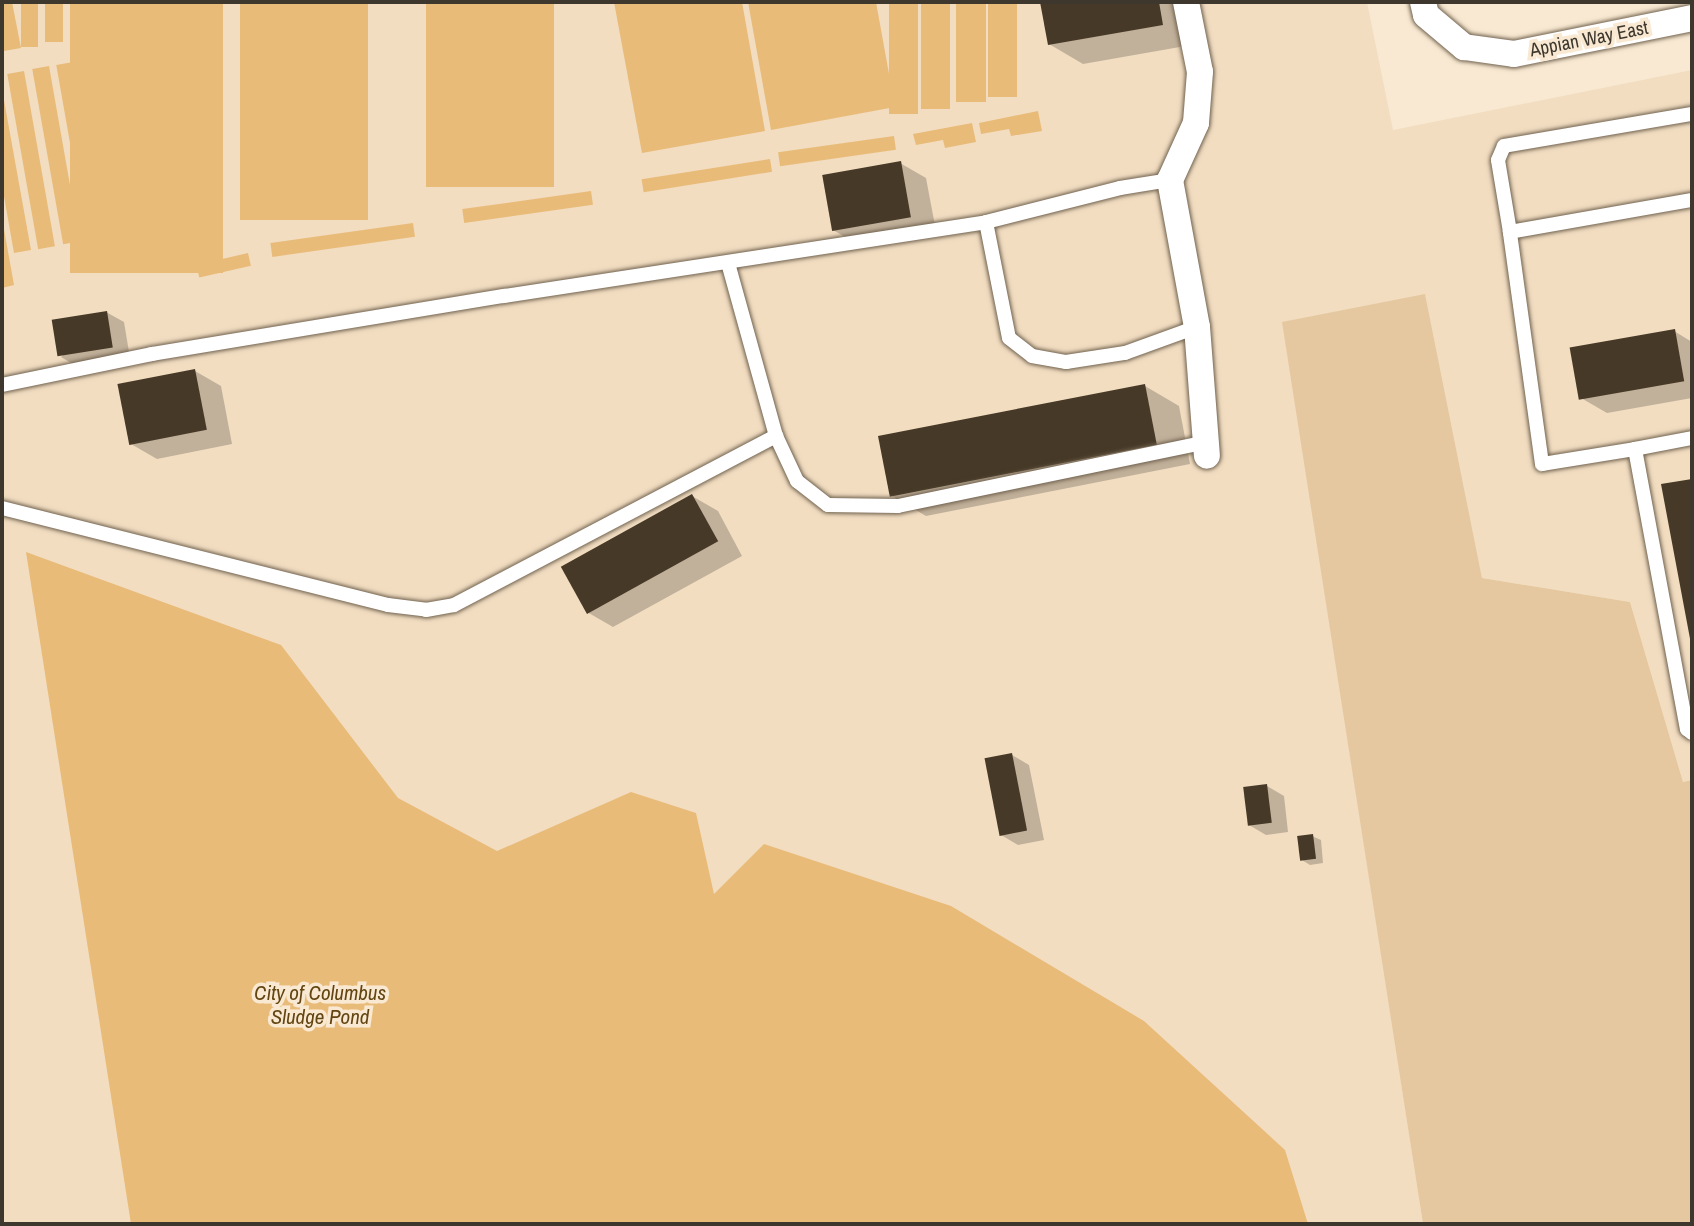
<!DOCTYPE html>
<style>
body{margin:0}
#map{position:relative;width:1694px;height:1226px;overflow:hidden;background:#f9e9d2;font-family:"Archivo Narrow",sans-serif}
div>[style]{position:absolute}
.built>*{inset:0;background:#f2ddc1}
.green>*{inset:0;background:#e5c89f}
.water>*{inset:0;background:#e9bb79;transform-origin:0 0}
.shadow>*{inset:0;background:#0003}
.building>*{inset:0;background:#463927;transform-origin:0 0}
.roads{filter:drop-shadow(0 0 2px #70624f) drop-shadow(0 0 2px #70624f)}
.service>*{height:14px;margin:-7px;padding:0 7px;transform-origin:7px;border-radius:7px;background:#fff}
.minor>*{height:26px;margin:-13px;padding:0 13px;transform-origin:13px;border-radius:13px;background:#fff}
span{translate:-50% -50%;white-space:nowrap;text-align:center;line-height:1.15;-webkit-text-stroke:7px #f9e9d2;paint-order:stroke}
.street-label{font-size:19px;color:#3d372e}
.water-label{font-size:21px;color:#634511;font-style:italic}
.frame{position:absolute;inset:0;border:4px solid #3d372e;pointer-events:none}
</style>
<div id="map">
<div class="built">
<div style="clip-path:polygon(2px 2px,1367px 2px,1393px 130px,1692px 70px,1692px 780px,1683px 782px,1630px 602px,1482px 578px,1425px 295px,1283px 323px,1423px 1224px,2px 1224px)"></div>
</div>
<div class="green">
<div style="clip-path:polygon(1425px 294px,1482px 578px,1630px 602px,1683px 782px,1692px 780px,1692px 1224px,1423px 1224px,1282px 322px)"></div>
</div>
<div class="water">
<div style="clip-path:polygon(2px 2px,12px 2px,21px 48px,4px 51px)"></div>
<div style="left:21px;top:2px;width:17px;height:45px"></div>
<div style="left:45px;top:2px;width:18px;height:40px"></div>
<div style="left:70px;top:2px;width:153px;height:271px"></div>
<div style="left:240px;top:2px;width:128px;height:218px"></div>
<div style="left:426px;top:2px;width:128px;height:185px"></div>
<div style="clip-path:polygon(614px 2px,742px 2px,765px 131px,642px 153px)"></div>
<div style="clip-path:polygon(748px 2px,876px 2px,895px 107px,771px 130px)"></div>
<div style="left:889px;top:2px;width:29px;height:112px"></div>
<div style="left:921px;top:2px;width:29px;height:107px"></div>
<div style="left:956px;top:2px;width:30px;height:100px"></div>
<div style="left:988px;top:2px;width:29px;height:95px"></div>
<div style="left:73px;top:62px;width:177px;height:17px;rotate:80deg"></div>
<div style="left:49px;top:66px;width:178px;height:17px;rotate:80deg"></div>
<div style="left:24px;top:71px;width:178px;height:17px;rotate:80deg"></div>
<div style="clip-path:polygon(2px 89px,31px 250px,14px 253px,2px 185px)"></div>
<div style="clip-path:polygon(1038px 111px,1042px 131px,1011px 136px,1009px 129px,981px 134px,979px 123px)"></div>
<div style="clip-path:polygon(972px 123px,976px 142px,945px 148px,943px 140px,916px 145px,913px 134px)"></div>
<div style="left:894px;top:136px;width:14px;height:117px;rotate:82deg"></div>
<div style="left:770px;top:159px;width:13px;height:130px;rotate:81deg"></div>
<div style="left:591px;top:191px;width:14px;height:130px;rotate:82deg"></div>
<div style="clip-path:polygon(2px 218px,14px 285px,2px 288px)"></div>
<div style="left:413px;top:223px;width:14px;height:144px;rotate:82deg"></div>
<div style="left:248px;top:253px;width:13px;height:53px;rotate:77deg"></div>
<div style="clip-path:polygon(26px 552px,281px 645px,398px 798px,497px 851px,631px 792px,696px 813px,714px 894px,764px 844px,951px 906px,1144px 1021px,1285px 1150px,1308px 1224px,131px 1224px)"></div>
</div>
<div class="shadow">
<div style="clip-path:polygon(1042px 2px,1189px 2px,1197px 44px,1083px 64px,1049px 44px)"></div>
<div style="clip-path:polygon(900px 163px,926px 178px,936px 231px,859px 245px,833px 230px)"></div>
<div style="clip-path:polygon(106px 312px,124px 322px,130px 358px,78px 367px,61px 357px)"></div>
<div style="clip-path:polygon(1674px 331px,1692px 342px,1692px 398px,1607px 413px,1581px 398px)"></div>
<div style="clip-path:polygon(195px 371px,221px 386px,232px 444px,157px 459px,131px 444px)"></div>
<div style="clip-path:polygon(1145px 386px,1179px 406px,1190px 464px,926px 516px,892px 496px)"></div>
<div style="clip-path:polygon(1692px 480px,1692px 642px,1663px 486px)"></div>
<div style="clip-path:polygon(692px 496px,718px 511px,742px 556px,613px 627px,587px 612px)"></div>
<div style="clip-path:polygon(1012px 755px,1029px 765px,1044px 840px,1018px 845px,1001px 835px)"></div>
<div style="clip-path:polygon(1267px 786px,1284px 796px,1288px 832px,1266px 835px,1249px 825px)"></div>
<div style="clip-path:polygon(1312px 836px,1321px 840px,1323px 863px,1310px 865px,1302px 860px)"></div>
</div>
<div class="building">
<div style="clip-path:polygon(1040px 2px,1159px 2px,1163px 25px,1048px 45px)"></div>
<div style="left:901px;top:161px;width:57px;height:80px;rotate:80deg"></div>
<div style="left:107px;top:311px;width:37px;height:56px;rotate:81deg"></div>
<div style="left:1675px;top:329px;width:53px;height:107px;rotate:80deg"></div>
<div style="left:195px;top:369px;width:62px;height:79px;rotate:79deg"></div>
<div style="left:1145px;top:384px;width:62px;height:272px;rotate:79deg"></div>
<div style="clip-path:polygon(1692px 479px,1692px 644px,1691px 644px,1661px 484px)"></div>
<div style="left:692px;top:494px;width:54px;height:150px;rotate:61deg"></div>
<div style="left:1012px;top:753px;width:79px;height:28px;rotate:79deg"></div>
<div style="left:1267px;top:784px;width:39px;height:24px;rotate:83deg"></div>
<div style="left:1313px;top:834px;width:25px;height:16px;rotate:83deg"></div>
</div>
<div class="roads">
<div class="service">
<div style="left:986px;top:222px;width:118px;rotate:78.8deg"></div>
<div style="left:1009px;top:338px;width:29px;rotate:38deg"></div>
<div style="left:1032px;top:356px;width:35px;rotate:10deg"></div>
<div style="left:1066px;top:362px;width:60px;rotate:-8.7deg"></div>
<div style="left:1125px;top:353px;width:77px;rotate:-19.9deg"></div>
<div style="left:1510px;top:232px;width:73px;rotate:-99.5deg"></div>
<div style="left:1498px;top:160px;width:15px;rotate:-67deg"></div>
<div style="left:1504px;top:146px;width:191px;rotate:-9.7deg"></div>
<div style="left:728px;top:263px;width:180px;rotate:74.5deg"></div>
<div style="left:776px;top:436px;width:50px;rotate:65deg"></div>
<div style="left:797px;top:481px;width:39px;rotate:38deg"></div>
<div style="left:828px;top:505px;width:70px;rotate:0.8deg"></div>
<div style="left:898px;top:506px;width:315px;rotate:-11.7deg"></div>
<div style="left:2px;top:385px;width:153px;rotate:-11.7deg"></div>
<div style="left:152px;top:354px;width:357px;rotate:-9.4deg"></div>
<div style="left:504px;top:296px;width:488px;rotate:-8.7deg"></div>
<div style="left:986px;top:222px;width:138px;rotate:-14.2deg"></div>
<div style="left:1120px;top:188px;width:51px;rotate:-9.1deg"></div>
<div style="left:1692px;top:438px;width:58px;rotate:169.1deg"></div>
<div style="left:1635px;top:449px;width:285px;rotate:79.5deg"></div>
<div style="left:1687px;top:729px;width:6px;rotate:39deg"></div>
<div style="left:1635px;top:449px;width:94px;rotate:170.8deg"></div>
<div style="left:1542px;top:464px;width:234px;rotate:-97.9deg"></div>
<div style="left:1510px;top:232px;width:185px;rotate:-10deg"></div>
<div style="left:2px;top:508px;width:398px;rotate:14.1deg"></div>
<div style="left:388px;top:605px;width:38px;rotate:7deg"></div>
<div style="left:426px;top:610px;width:28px;rotate:-10deg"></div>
<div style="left:454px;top:605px;width:364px;rotate:-27.7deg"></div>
</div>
<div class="minor">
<div style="left:1186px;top:2px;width:71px;rotate:78.7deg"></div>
<div style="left:1200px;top:72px;width:51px;rotate:94.5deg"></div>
<div style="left:1196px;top:123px;width:63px;rotate:114.5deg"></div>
<div style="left:1170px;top:180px;width:149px;rotate:79.6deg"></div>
<div style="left:1197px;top:327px;width:129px;rotate:85.6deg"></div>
<div style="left:1423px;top:2px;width:13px;rotate:77deg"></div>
<div style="left:1426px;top:15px;width:50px;rotate:40.1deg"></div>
<div style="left:1464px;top:47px;width:50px;rotate:8deg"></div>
<div style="left:1514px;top:54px;width:182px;rotate:-11.4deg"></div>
</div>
</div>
<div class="street-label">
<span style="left:1589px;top:39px;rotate:-11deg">Appian Way East</span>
</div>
<div class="water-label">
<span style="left:320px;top:1005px">City of Columbus<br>Sludge Pond</span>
</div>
<div class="frame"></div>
</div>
